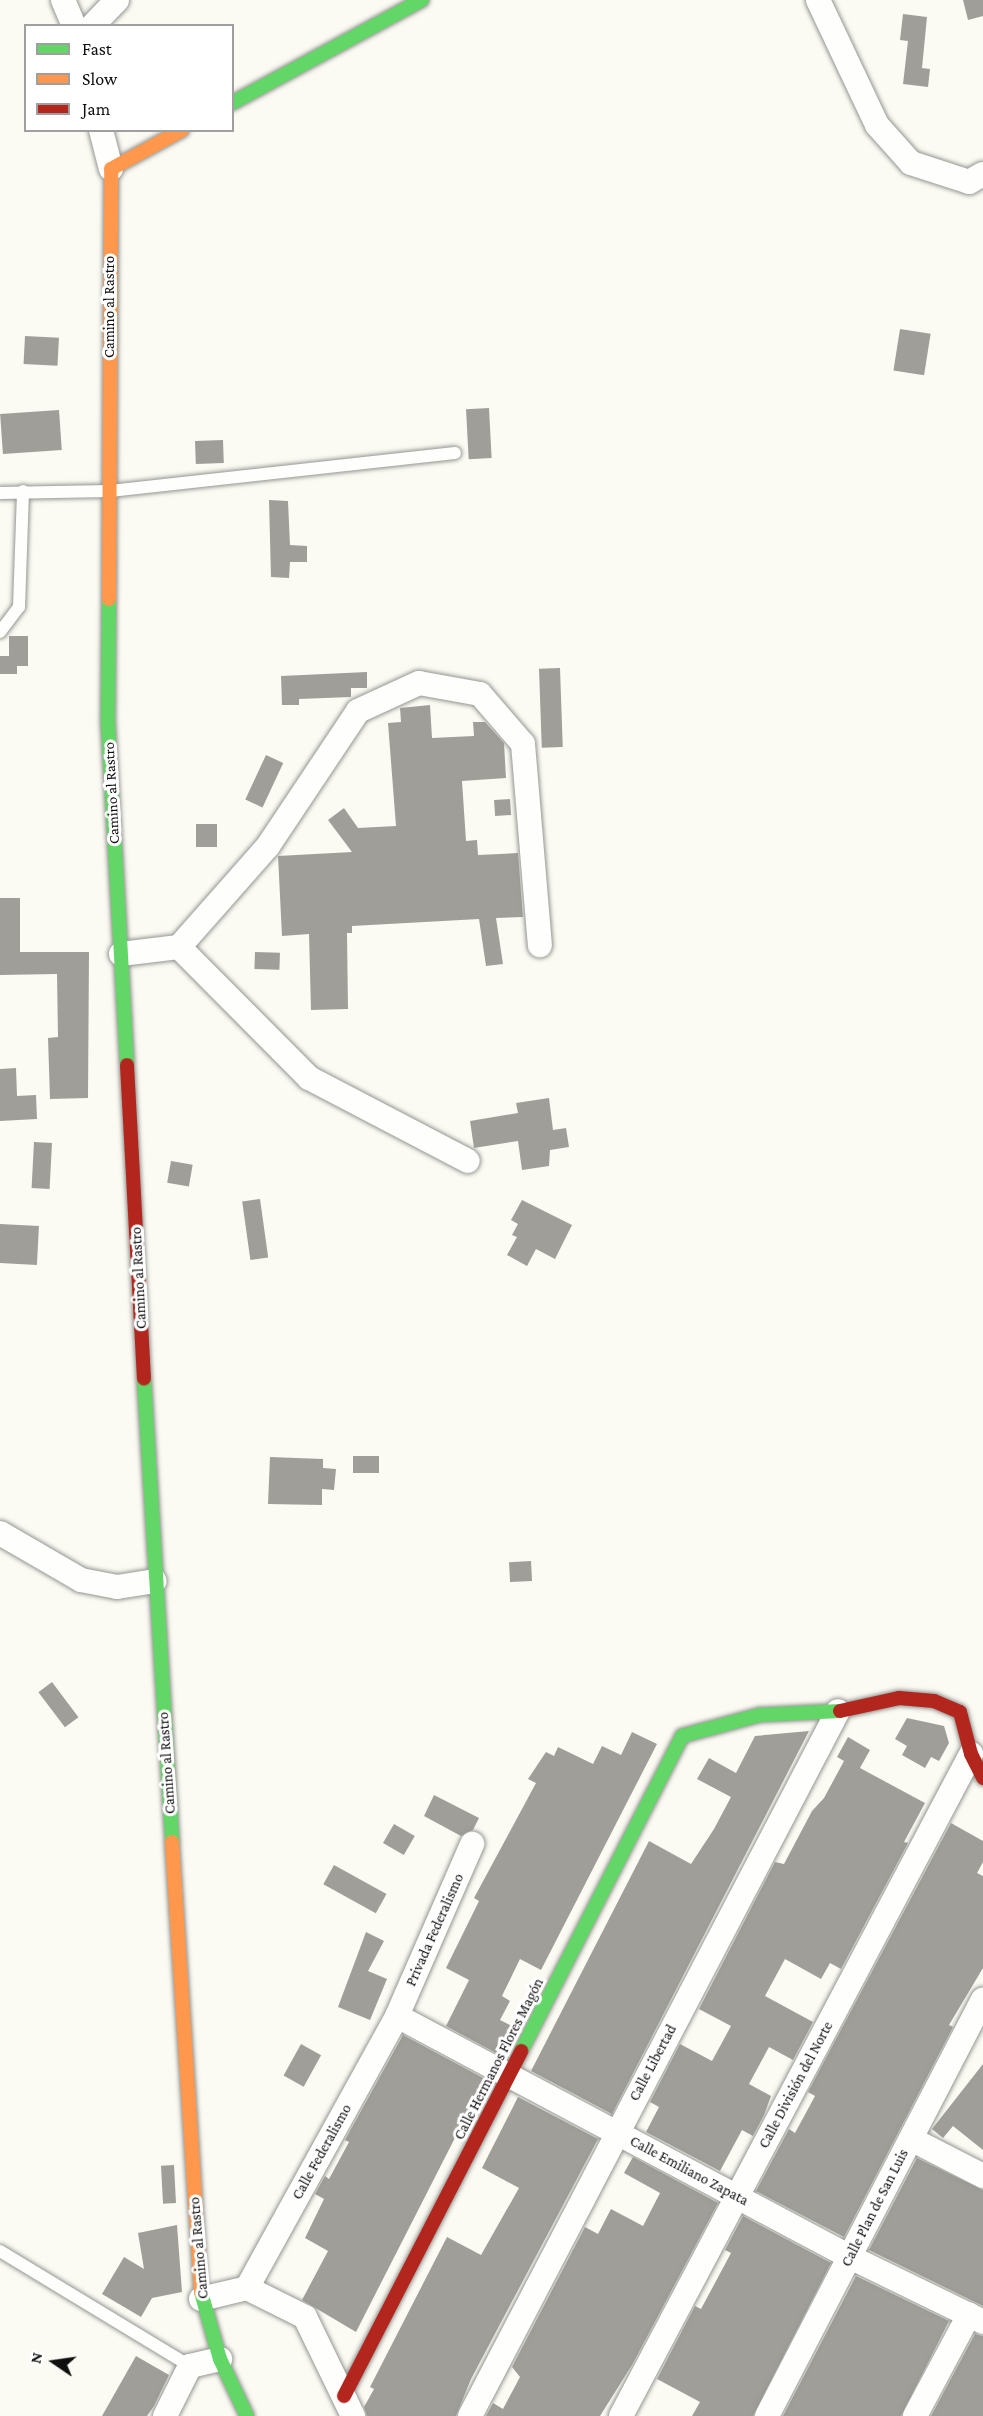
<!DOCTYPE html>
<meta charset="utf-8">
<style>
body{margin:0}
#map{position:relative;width:983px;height:2416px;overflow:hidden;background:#fbfbf4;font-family:"Crimson Pro",serif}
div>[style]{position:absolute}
.building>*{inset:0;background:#9f9e99;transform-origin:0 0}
.roads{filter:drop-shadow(0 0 2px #959592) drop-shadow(0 0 2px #959592)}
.lane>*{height:12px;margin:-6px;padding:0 6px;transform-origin:6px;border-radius:6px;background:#fefefd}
.street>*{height:24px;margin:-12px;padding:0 12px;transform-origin:12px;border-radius:12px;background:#fefefd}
.fast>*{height:14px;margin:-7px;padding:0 7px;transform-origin:7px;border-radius:7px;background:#63d668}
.slow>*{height:14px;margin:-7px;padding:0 7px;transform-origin:7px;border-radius:7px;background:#ff974d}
.jam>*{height:14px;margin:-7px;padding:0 7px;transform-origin:7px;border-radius:7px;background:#b3261e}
span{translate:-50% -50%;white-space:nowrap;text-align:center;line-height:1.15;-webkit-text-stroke:6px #fff;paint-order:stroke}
.street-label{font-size:15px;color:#0f0f0f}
.legend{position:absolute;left:24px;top:24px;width:210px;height:108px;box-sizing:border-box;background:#fff;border:2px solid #9f9f9f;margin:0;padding:8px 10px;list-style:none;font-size:18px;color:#0f0f0f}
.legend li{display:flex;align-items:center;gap:12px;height:30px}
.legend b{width:30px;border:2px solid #9f9f9f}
.north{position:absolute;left:24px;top:2332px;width:60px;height:60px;-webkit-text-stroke:4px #fff;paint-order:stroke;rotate:283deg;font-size:16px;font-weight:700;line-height:24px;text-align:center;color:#0f0f0f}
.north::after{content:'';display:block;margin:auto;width:21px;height:27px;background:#0f0f0f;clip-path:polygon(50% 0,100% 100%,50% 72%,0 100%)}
</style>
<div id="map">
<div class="building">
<div style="clip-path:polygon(963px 0,983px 0,983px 16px,968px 20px)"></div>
<div style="clip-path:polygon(903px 14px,927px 17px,922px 68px,930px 69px,928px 87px,903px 84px,908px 41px,900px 40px)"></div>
<div style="left:900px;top:329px;width:31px;height:42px;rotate:9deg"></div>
<div style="left:25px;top:336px;width:34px;height:28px;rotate:3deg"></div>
<div style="left:489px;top:408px;width:50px;height:23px;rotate:87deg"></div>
<div style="left:59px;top:410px;width:40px;height:59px;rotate:86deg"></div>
<div style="left:223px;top:440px;width:23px;height:28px;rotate:88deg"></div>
<div style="clip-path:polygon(269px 500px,288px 501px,290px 545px,307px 546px,307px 562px,290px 562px,289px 578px,271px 577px)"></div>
<div style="clip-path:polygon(9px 636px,28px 636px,28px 666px,17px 666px,17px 674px,0 674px,0 656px,9px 656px)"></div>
<div style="left:560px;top:668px;width:79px;height:21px;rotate:88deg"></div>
<div style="clip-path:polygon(367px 672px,367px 688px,351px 688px,351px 697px,299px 699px,299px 705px,282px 705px,281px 676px)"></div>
<div style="clip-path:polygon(430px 705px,432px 738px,474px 736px,473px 722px,485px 722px,504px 743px,506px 778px,462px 781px,466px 841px,477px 840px,478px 855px,518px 853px,523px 917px,496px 918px,503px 964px,486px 966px,479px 919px,352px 926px,352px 933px,347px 933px,348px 1009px,311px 1010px,309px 934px,282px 936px,278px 856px,352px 852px,328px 820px,344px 808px,358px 828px,396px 826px,388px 723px,401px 722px,400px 708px)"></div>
<div style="left:266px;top:755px;width:19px;height:49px;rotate:25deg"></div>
<div style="left:510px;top:799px;width:16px;height:16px;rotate:86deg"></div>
<div style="left:196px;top:824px;width:21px;height:23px"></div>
<div style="clip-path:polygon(0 898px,20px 898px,20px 952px,89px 952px,88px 1098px,50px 1099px,48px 1038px,58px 1037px,57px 974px,0 975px)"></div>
<div style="left:255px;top:952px;width:25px;height:17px;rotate:2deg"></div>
<div style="clip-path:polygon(16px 1068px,17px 1096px,36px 1095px,37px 1119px,0 1121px,0 1069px)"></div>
<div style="clip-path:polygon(549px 1098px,553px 1130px,566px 1128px,569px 1147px,550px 1150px,549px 1166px,522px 1170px,518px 1141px,474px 1148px,470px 1121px,518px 1113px,516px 1103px)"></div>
<div style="left:34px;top:1142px;width:18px;height:46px;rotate:3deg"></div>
<div style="left:171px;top:1161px;width:22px;height:22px;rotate:10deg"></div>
<div style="left:260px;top:1199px;width:59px;height:18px;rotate:82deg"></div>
<div style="clip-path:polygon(522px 1200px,572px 1225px,555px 1259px,536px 1249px,527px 1266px,507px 1255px,517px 1237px,512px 1235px,518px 1224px,511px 1220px)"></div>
<div style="left:0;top:1224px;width:39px;height:39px;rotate:3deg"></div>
<div style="left:353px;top:1456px;width:26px;height:17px"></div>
<div style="clip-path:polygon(270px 1457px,323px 1459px,323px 1468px,336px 1469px,334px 1490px,322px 1489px,322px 1505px,268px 1504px)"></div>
<div style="left:531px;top:1561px;width:20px;height:22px;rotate:87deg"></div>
<div style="left:52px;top:1682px;width:44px;height:17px;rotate:53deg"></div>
<div style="clip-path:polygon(907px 1718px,944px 1726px,949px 1743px,939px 1761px,931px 1757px,925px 1768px,902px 1755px,907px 1746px,895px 1739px)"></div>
<div style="clip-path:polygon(809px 1731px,612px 2114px,531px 2071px,649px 1841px,691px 1864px,714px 1829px,731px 1797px,697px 1779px,709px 1758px,736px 1773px,755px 1736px)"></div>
<div style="clip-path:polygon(632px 1732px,657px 1744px,541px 1970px,520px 1959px,502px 1996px,510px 2001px,500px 2020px,512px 2026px,498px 2054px,446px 2026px,469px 1980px,446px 1968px,479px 1901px,474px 1898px,536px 1783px,528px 1779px,546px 1752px,554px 1756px,558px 1747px,593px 1764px,602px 1746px,621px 1755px)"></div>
<div style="clip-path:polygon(848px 1737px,870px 1750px,860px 1768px,925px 1803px,904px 1842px,908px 1843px,841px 1969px,830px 1963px,821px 1979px,785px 1959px,765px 1996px,813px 2022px,793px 2060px,769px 2047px,749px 2084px,771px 2096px,764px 2115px,753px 2136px,742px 2130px,720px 2171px,646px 2132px,659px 2107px,650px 2102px,680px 2044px,712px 2061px,731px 2026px,699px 2009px,775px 1862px,784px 1864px,812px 1811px,824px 1798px,844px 1761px,837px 1757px)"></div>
<div style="clip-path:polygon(434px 1795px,479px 1818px,473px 1830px,461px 1836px,424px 1816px)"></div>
<div style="clip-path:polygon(951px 1823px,983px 1841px,983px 1862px,977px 1873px,983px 1876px,983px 1968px,949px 2025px,953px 2027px,844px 2237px,756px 2191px,789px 2129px,795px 2133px,815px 2096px,808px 2092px)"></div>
<div style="left:394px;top:1824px;width:24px;height:22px;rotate:30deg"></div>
<div style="left:334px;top:1865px;width:60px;height:22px;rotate:29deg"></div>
<div style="clip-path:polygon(366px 1932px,384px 1941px,368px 1971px,387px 1979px,370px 2020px,338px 2007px)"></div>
<div style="clip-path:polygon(403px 2035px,485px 2079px,356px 2332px,302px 2300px,328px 2251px,305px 2238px,324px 2199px,315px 2194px,325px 2176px,329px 2179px,349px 2142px,345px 2140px)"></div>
<div style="left:301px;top:2044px;width:23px;height:36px;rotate:29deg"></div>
<div style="clip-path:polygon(983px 2064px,983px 2150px,953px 2126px,943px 2138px,932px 2129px)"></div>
<div style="clip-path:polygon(518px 2097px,598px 2139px,471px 2379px,456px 2416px,367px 2416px,364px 2407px,374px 2389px,370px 2387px,447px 2237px,481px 2255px,519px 2188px,482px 2168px)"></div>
<div style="clip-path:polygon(633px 2157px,718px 2203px,632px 2365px,600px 2416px,486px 2416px,493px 2403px,503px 2409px,520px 2377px,512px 2367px,585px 2227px,598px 2234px,611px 2209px,643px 2226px,660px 2193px,624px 2173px)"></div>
<div style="clip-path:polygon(917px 2158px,983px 2190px,983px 2306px,869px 2250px)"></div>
<div style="left:174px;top:2165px;width:38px;height:13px;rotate:87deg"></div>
<div style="clip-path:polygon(743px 2216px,831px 2263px,753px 2416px,692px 2416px,700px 2402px,657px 2379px,695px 2306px,701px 2309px,731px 2253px,725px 2250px)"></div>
<div style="clip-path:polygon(177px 2225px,182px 2292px,152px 2298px,141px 2317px,102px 2294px,124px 2257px,144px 2269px,138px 2233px)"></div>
<div style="clip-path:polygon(856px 2276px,949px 2321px,901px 2416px,783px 2416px)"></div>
<div style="clip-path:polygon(975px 2334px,983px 2336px,983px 2416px,931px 2416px)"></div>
<div style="clip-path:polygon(136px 2356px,169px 2375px,154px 2406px,147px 2416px,102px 2416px)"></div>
</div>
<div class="roads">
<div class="lane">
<div style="left:0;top:493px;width:110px;rotate:-1deg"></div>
<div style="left:110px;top:491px;width:347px;rotate:-6.3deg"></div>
<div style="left:0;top:632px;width:31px;rotate:-53deg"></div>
<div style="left:19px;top:607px;width:116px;rotate:-88deg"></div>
<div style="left:0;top:2251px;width:222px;rotate:31.2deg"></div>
</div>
<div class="street">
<div style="left:63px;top:0;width:28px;rotate:67deg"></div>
<div style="left:818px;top:0;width:138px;rotate:64.7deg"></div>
<div style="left:877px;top:125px;width:51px;rotate:48.2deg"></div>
<div style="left:911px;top:163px;width:61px;rotate:18.1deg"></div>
<div style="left:969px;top:182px;width:16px;rotate:-30deg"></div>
<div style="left:92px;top:26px;width:36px;rotate:-46deg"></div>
<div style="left:101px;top:130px;width:40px;rotate:75.6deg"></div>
<div style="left:179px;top:947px;width:185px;rotate:45.2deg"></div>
<div style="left:309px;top:1078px;width:179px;rotate:27.6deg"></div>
<div style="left:121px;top:954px;width:58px;rotate:-6.9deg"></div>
<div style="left:179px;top:947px;width:135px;rotate:-48.6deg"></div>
<div style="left:268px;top:846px;width:162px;rotate:-56.3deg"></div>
<div style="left:358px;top:711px;width:67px;rotate:-24.7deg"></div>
<div style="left:419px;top:683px;width:62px;rotate:10.2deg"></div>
<div style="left:480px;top:694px;width:66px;rotate:49.3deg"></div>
<div style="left:523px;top:744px;width:202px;rotate:85.2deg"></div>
<div style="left:0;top:1533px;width:94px;rotate:30.1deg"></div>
<div style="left:81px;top:1580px;width:37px;rotate:11deg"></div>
<div style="left:117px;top:1587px;width:38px;rotate:-9deg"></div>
<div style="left:397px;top:2016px;width:513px;rotate:28.01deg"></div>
<div style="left:850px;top:2257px;width:148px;rotate:26deg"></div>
<div style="left:911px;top:2139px;width:81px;rotate:27.2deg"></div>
<div style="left:247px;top:2288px;width:311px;rotate:-61.1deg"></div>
<div style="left:397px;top:2016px;width:188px;rotate:-66.4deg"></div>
<div style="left:247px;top:2288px;width:65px;rotate:26.6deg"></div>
<div style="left:305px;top:2317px;width:110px;rotate:64.1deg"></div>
<div style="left:201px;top:2299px;width:47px;rotate:-13.4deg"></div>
<div style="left:165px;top:2416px;width:56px;rotate:-63.4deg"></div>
<div style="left:190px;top:2366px;width:31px;rotate:-13deg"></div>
<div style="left:470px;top:2416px;width:795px;rotate:-62.44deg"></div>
<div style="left:621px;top:2416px;width:749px;rotate:-62.13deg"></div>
<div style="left:767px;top:2416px;width:469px;rotate:-62.6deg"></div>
<div style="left:915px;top:2416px;width:115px;rotate:-61.9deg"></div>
</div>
<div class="fast">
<div style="left:232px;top:103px;width:216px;rotate:-28.5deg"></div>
<div style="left:109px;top:599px;width:124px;rotate:90.5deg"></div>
<div style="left:108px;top:723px;width:343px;rotate:86.8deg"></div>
<div style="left:144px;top:1379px;width:464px;rotate:86.5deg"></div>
<div style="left:521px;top:2051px;width:354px;rotate:-62.9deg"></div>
<div style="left:682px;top:1736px;width:80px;rotate:-15.3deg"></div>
<div style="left:759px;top:1715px;width:81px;rotate:-2.8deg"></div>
<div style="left:201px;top:2292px;width:70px;rotate:74.2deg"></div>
<div style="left:220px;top:2359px;width:63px;rotate:64.7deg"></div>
</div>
<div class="slow">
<div style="left:109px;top:599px;width:430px;rotate:-89.7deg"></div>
<div style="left:111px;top:169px;width:81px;rotate:-28.8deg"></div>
<div style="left:172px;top:1842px;width:451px;rotate:86.3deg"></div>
</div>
<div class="jam">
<div style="left:127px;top:1065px;width:314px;rotate:86.9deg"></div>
<div style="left:840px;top:1711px;width:60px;rotate:-12.4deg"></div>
<div style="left:899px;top:1698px;width:35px;rotate:5deg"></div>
<div style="left:934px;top:1701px;width:28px;rotate:23deg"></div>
<div style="left:960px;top:1712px;width:43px;rotate:75.3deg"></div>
<div style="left:971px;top:1754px;width:27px;rotate:63deg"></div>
<div style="left:344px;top:2396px;width:388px;rotate:-62.8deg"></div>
</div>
</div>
<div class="street-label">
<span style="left:110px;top:307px;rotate:-90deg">Camino al Rastro</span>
<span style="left:112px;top:793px;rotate:-93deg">Camino al Rastro</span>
<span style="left:139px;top:1278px;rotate:-93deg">Camino al Rastro</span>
<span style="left:167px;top:1763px;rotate:-94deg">Camino al Rastro</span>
<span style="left:435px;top:1930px;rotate:-66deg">Privada Federalismo</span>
<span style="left:499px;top:2059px;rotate:-63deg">Calle Hermanos Flores Magón</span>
<span style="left:653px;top:2063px;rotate:-62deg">Calle Libertad</span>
<span style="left:796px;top:2085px;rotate:-62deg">Calle División del Norte</span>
<span style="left:322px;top:2152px;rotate:-61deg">Calle Federalismo</span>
<span style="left:689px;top:2171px;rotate:28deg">Calle Emiliano Zapata</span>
<span style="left:875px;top:2208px;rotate:-63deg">Calle Plan de San Luis</span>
<span style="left:199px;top:2248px;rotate:-95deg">Camino al Rastro</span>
</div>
<ul class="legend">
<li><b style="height:8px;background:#63d668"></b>Fast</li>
<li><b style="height:8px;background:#ff974d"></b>Slow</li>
<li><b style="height:8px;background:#b3261e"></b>Jam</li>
</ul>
<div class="north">N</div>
</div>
